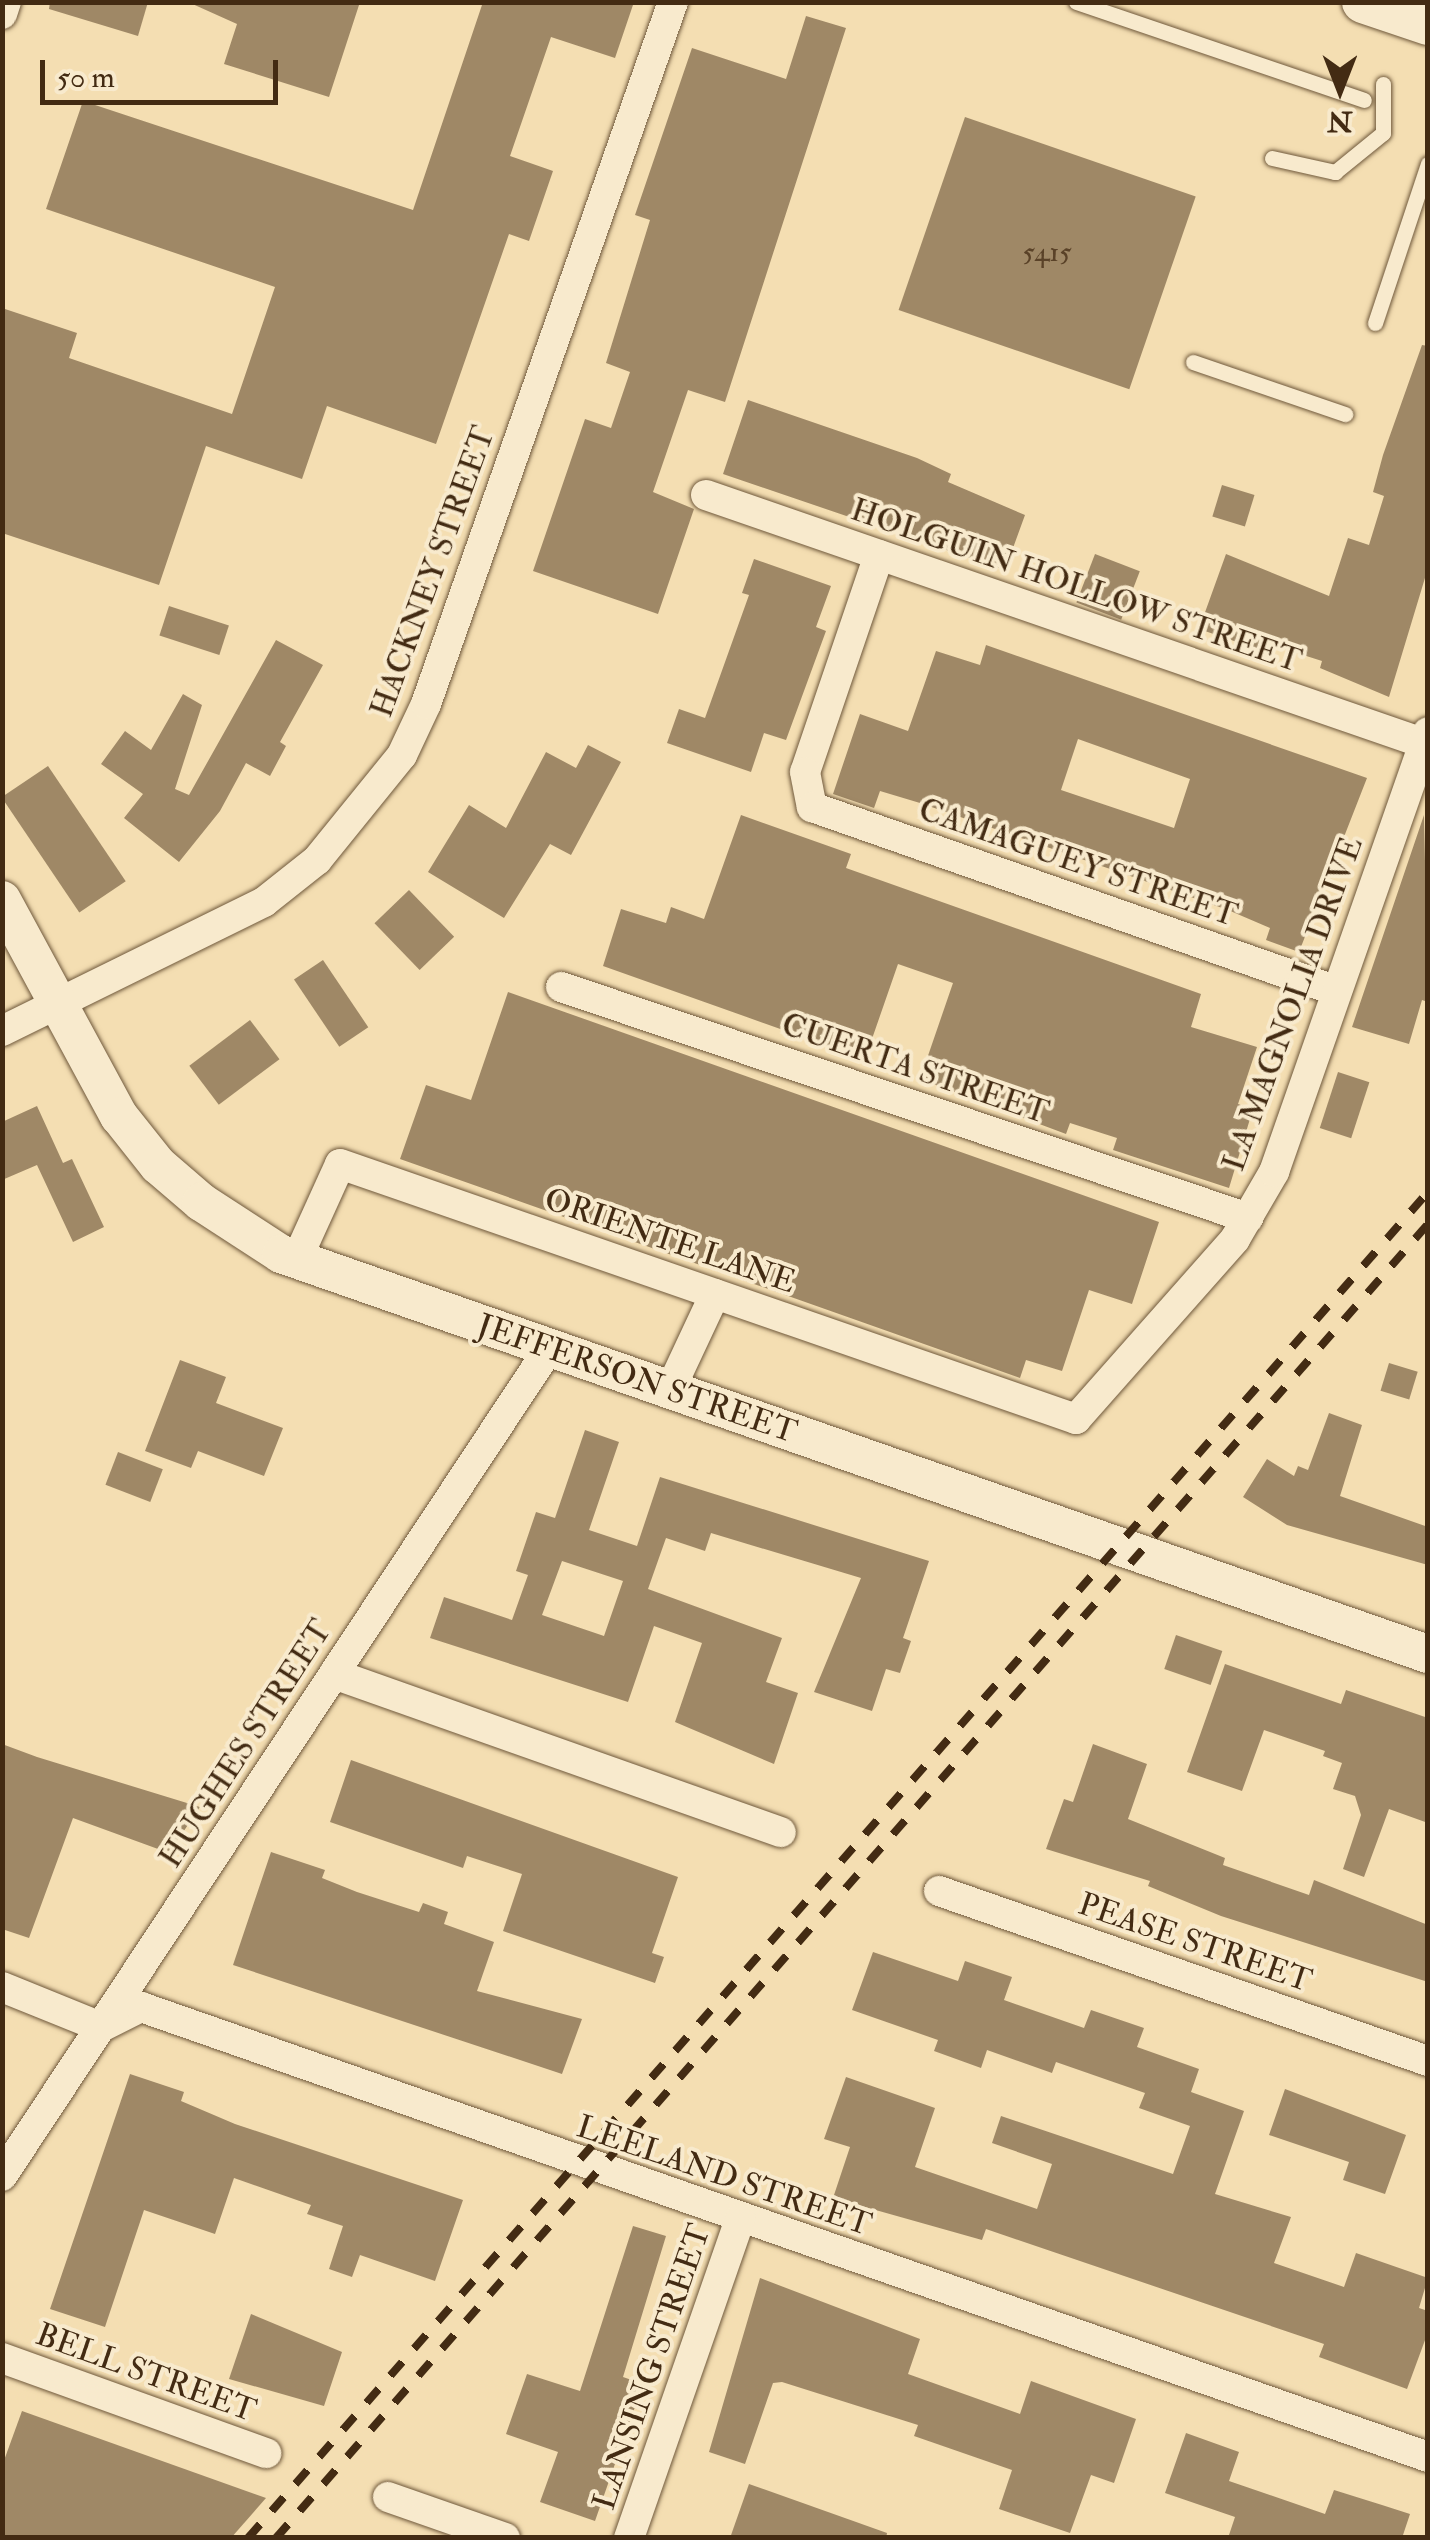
<!DOCTYPE html>
<style>
body{margin:0}
#map{position:relative;width:1430px;height:2540px;overflow:hidden;background:#f4deb2;font-family:"IM FELL Double Pica",serif}
div>[style]{position:absolute}
.building>*{inset:0;background:#9f8866;transform-origin:0 0}
.roads{filter:drop-shadow(0 0 2px #6f583b) drop-shadow(0 0 2px #6f583b)}
.service>*{height:15px;margin:-7.5px;padding:0 7.5px;transform-origin:7.5px;border-radius:7.5px;background:#f8eacd}
.minor>*{height:30px;margin:-15px;padding:0 15px;transform-origin:15px;border-radius:15px;background:#f8eacd}
.tertiary>*{height:38px;margin:-19px;padding:0 19px;transform-origin:19px;border-radius:19px;background:#f8eacd}
.secondary>*{height:42px;margin:-21px;padding:0 21px;transform-origin:21px;border-radius:21px;background:#f8eacd}
.rail>*{height:8px;margin-top:-4px;transform-origin:0;background:repeating-linear-gradient(90deg,#432b13 0 18px,transparent 0 36px)}
span{translate:-50% -50%;white-space:nowrap;text-align:center;line-height:1.15;-webkit-text-stroke:8px #f8eacd;paint-order:stroke}
.number-label{font-size:28px;color:#5a4228}
.number-label span{-webkit-text-stroke-width:0}
.street-label{font-size:32px;color:#432b13}
.frame{position:absolute;inset:0;border:5px solid #432b13;pointer-events:none}
.north{position:absolute;left:1290px;top:40px;width:100px;height:100px;-webkit-text-stroke:8px #f8eacd;paint-order:stroke;rotate:180deg;font-size:28px;font-weight:700;line-height:40px;text-align:center;color:#432b13}
.north::after{content:'';display:block;margin:auto;width:35px;height:45px;background:#432b13;clip-path:polygon(50% 0,100% 100%,50% 72%,0 100%)}
.scale{position:absolute;left:40px;top:60px;width:238px;height:45px;box-sizing:border-box;border:5px solid #432b13;border-top:0;padding-left:12px;font-size:30px;line-height:35px;white-space:nowrap;color:#432b13;-webkit-text-stroke:8px #f8eacd;paint-order:stroke}
</style>
<div id="map">
<div class="building">
<div style="clip-path:polygon(50px 2px,148px 2px,138px 36px,49px 9px)"></div>
<div style="clip-path:polygon(188px 2px,360px 2px,329px 97px,224px 64px,237px 24px)"></div>
<div style="clip-path:polygon(483px 2px,634px 2px,615px 58px,551px 37px,510px 156px,553px 171px,529px 241px,509px 234px,436px 444px,327px 406px,302px 479px,206px 446px,159px 585px,2px 533px,2px 308px,77px 333px,69px 358px,232px 414px,275px 287px,46px 209px,83px 101px,413px 210px)"></div>
<div style="clip-path:polygon(806px 16px,846px 28px,725px 402px,688px 390px,653px 492px,694px 509px,658px 614px,533px 571px,585px 419px,611px 428px,630px 372px,606px 363px,650px 220px,635px 215px,692px 48px,786px 79px)"></div>
<div style="left:965px;top:117px;width:244px;height:204px;rotate:19deg"></div>
<div style="clip-path:polygon(1422px 345px,1428px 346px,1428px 568px,1389px 697px,1320px 668px,1322px 661px,1275px 646px,1272px 654px,1199px 629px,1226px 554px,1329px 596px,1348px 538px,1369px 545px,1384px 496px,1373px 492px,1383px 455px)"></div>
<div style="clip-path:polygon(748px 400px,917px 458px,951px 474px,948px 482px,1025px 515px,1005px 570px,723px 474px)"></div>
<div style="left:1222px;top:485px;width:34px;height:33px;rotate:17deg"></div>
<div style="left:1095px;top:554px;width:48px;height:52px;rotate:21deg"></div>
<div style="clip-path:polygon(754px 559px,831px 586px,816px 627px,826px 631px,786px 740px,764px 733px,751px 772px,667px 743px,679px 709px,705px 718px,749px 595px,742px 593px)"></div>
<div style="left:169px;top:606px;width:63px;height:31px;rotate:18deg"></div>
<div style="clip-path:polygon(276px 640px,323px 665px,280px 742px,286px 746px,270px 776px,246px 763px,220px 811px,179px 862px,124px 818px,143px 794px,101px 764px,125px 731px,151px 750px,183px 694px,202px 705px,175px 789px,189px 795px)"></div>
<div style="clip-path:polygon(evenodd,986px 645px,1367px 778px,1299px 952px,1266px 940px,1270px 928px,1228px 910px,920px 803px,880px 791px,874px 808px,833px 794px,860px 714px,908px 731px,936px 651px,980px 665px,986px 645px,1078px 739px,1190px 779px,1174px 828px,1061px 790px,1078px 739px)"></div>
<div style="clip-path:polygon(588px 745px,621px 762px,571px 855px,550px 844px,504px 918px,428px 872px,469px 805px,506px 828px,546px 752px,576px 768px)"></div>
<div style="left:48px;top:766px;width:139px;height:56px;rotate:56deg"></div>
<div style="clip-path:polygon(741px 815px,851px 854px,846px 868px,1201px 994px,1191px 1027px,1257px 1047px,1238px 1104px,1253px 1109px,1229px 1188px,1113px 1150px,1117px 1138px,1070px 1123px,1066px 1134px,920px 1079px,953px 983px,898px 964px,865px 1059px,603px 966px,621px 909px,666px 923px,671px 907px,704px 919px)"></div>
<div style="clip-path:polygon(1424px 815px,1428px 1002px,1422px 1000px,1409px 1044px,1352px 1027px)"></div>
<div style="left:409px;top:890px;width:65px;height:48px;rotate:46deg"></div>
<div style="left:323px;top:960px;width:81px;height:35px;rotate:56deg"></div>
<div style="clip-path:polygon(508px 992px,1159px 1222px,1132px 1304px,1089px 1290px,1062px 1371px,1026px 1360px,1020px 1378px,400px 1159px,426px 1085px,471px 1100px)"></div>
<div style="left:250px;top:1020px;width:49px;height:76px;rotate:53deg"></div>
<div style="left:1338px;top:1072px;width:33px;height:59px;rotate:18deg"></div>
<div style="clip-path:polygon(37px 1106px,63px 1163px,72px 1159px,104px 1227px,73px 1242px,37px 1165px,2px 1180px,2px 1122px)"></div>
<div style="clip-path:polygon(180px 1360px,226px 1377px,216px 1403px,283px 1428px,264px 1476px,198px 1451px,191px 1468px,145px 1451px)"></div>
<div style="left:1389px;top:1363px;width:30px;height:29px;rotate:17deg"></div>
<div style="clip-path:polygon(1329px 1413px,1362px 1425px,1340px 1496px,1428px 1527px,1428px 1565px,1287px 1525px,1243px 1497px,1267px 1459px,1294px 1476px,1298px 1466px,1308px 1470px)"></div>
<div style="clip-path:polygon(evenodd,585px 1430px,619px 1442px,589px 1530px,637px 1546px,660px 1477px,929px 1561px,903px 1638px,911px 1641px,900px 1673px,886px 1669px,872px 1711px,814px 1692px,861px 1578px,711px 1533px,705px 1551px,666px 1538px,648px 1589px,782px 1638px,766px 1682px,798px 1693px,774px 1764px,675px 1722px,702px 1643px,654px 1626px,628px 1702px,430px 1638px,444px 1597px,512px 1620px,528px 1575px,516px 1571px,536px 1512px,555px 1518px,585px 1430px,562px 1561px,623px 1581px,604px 1636px,542px 1615px,562px 1561px)"></div>
<div style="left:118px;top:1452px;width:48px;height:35px;rotate:21deg"></div>
<div style="left:1176px;top:1635px;width:49px;height:36px;rotate:19deg"></div>
<div style="clip-path:polygon(1225px 1664px,1341px 1704px,1346px 1690px,1428px 1718px,1428px 1823px,1389px 1809px,1364px 1877px,1343px 1869px,1361px 1815px,1355px 1796px,1333px 1789px,1342px 1763px,1323px 1756px,1325px 1751px,1264px 1730px,1242px 1791px,1187px 1772px)"></div>
<div style="clip-path:polygon(2px 1744px,37px 1757px,200px 1807px,169px 1853px,73px 1818px,29px 1938px,2px 1929px)"></div>
<div style="clip-path:polygon(1093px 1744px,1147px 1764px,1128px 1819px,1225px 1858px,1223px 1865px,1309px 1895px,1314px 1880px,1428px 1925px,1428px 1982px,1221px 1916px,1148px 1886px,1150px 1881px,1046px 1849px,1064px 1799px,1073px 1802px)"></div>
<div style="clip-path:polygon(351px 1760px,678px 1877px,652px 1953px,664px 1957px,655px 1983px,503px 1931px,522px 1874px,467px 1856px,463px 1868px,330px 1822px)"></div>
<div style="clip-path:polygon(271px 1852px,325px 1870px,322px 1878px,357px 1892px,419px 1912px,423px 1903px,448px 1912px,444px 1924px,494px 1942px,477px 1991px,582px 2019px,562px 2074px,233px 1965px)"></div>
<div style="clip-path:polygon(873px 1952px,958px 1981px,965px 1961px,1012px 1977px,1004px 2000px,1084px 2028px,1091px 2010px,1144px 2028px,1137px 2047px,1199px 2069px,1191px 2092px,1244px 2111px,1215px 2194px,1291px 2217px,1274px 2263px,1344px 2287px,1356px 2253px,1428px 2278px,1419px 2308px,1428px 2311px,1428px 2332px,1407px 2389px,1319px 2357px,1324px 2344px,986px 2229px,982px 2240px,833px 2198px,850px 2147px,824px 2139px,846px 2077px,935px 2108px,915px 2167px,1037px 2209px,1052px 2164px,992px 2143px,1001px 2116px,1173px 2174px,1190px 2126px,1139px 2108px,1145px 2093px,1056px 2062px,1052px 2073px,987px 2050px,981px 2068px,934px 2051px,938px 2040px,852px 2010px)"></div>
<div style="clip-path:polygon(130px 2074px,184px 2092px,181px 2101px,235px 2124px,463px 2200px,435px 2281px,360px 2255px,352px 2277px,329px 2269px,343px 2226px,307px 2214px,311px 2205px,234px 2178px,215px 2234px,144px 2210px,105px 2327px,50px 2309px)"></div>
<div style="clip-path:polygon(1285px 2089px,1406px 2135px,1385px 2194px,1343px 2180px,1349px 2162px,1269px 2135px)"></div>
<div style="clip-path:polygon(633px 2226px,666px 2236px,623px 2377px,643px 2384px,595px 2521px,540px 2502px,558px 2452px,506px 2434px,527px 2374px,580px 2391px)"></div>
<div style="clip-path:polygon(760px 2278px,920px 2339px,908px 2374px,1020px 2414px,1031px 2381px,1136px 2419px,1114px 2483px,1091px 2475px,1070px 2533px,999px 2509px,1012px 2470px,914px 2436px,918px 2425px,782px 2382px,773px 2383px,745px 2464px,709px 2452px)"></div>
<div style="clip-path:polygon(251px 2314px,342px 2352px,324px 2406px,229px 2379px)"></div>
<div style="clip-path:polygon(22px 2411px,266px 2498px,231px 2538px,2px 2538px,2px 2466px)"></div>
<div style="clip-path:polygon(1186px 2433px,1239px 2452px,1229px 2481px,1325px 2514px,1334px 2490px,1382px 2505px,1410px 2514px,1402px 2538px,1228px 2538px,1235px 2517px,1165px 2493px)"></div>
<div style="clip-path:polygon(749px 2484px,887px 2533px,886px 2538px,730px 2538px)"></div>
</div>
<div class="roads">
<div class="service">
<div style="left:1076px;top:2px;width:304px;rotate:18.8deg"></div>
<div style="left:1272px;top:158px;width:65px;rotate:12.5deg"></div>
<div style="left:1335px;top:172px;width:62px;rotate:-39.1deg"></div>
<div style="left:1383px;top:133px;width:49px;rotate:-90deg"></div>
<div style="left:1375px;top:323px;width:168px;rotate:-71.6deg"></div>
<div style="left:1193px;top:362px;width:161px;rotate:18.9deg"></div>
</div>
<div class="minor">
<div style="left:2px;top:14px;width:13px;rotate:-72deg"></div>
<div style="left:706px;top:495px;width:759px;rotate:19.08deg"></div>
<div style="left:879px;top:555px;width:229px;rotate:108.8deg"></div>
<div style="left:805px;top:772px;width:36px;rotate:79deg"></div>
<div style="left:812px;top:807px;width:556px;rotate:19.31deg"></div>
<div style="left:561px;top:987px;width:725px;rotate:18.58deg"></div>
<div style="left:2px;top:1031px;width:292px;rotate:-26.2deg"></div>
<div style="left:264px;top:902px;width:68px;rotate:-38.4deg"></div>
<div style="left:317px;top:860px;width:135px;rotate:-51deg"></div>
<div style="left:402px;top:755px;width:56px;rotate:-64.8deg"></div>
<div style="left:426px;top:704px;width:744px;rotate:-70.62deg"></div>
<div style="left:297px;top:1259px;width:104px;rotate:-65.6deg"></div>
<div style="left:340px;top:1164px;width:779px;rotate:19.11deg"></div>
<div style="left:1076px;top:1419px;width:240px;rotate:-48.5deg"></div>
<div style="left:1235px;top:1239px;width:78px;rotate:-59.8deg"></div>
<div style="left:1274px;top:1172px;width:466px;rotate:-70.7deg"></div>
<div style="left:670px;top:1390px;width:106px;rotate:-64.9deg"></div>
<div style="left:334px;top:1674px;width:474px;rotate:19.5deg"></div>
<div style="left:939px;top:1891px;width:518px;rotate:19.17deg"></div>
<div style="left:2px;top:1987px;width:107px;rotate:22deg"></div>
<div style="left:101px;top:2027px;width:45px;rotate:-26.6deg"></div>
<div style="left:141px;top:2007px;width:1363px;rotate:19.27deg"></div>
<div style="left:2px;top:2176px;width:990px;rotate:-56.53deg"></div>
<div style="left:2px;top:2358px;width:281px;rotate:19.8deg"></div>
<div style="left:388px;top:2497px;width:124px;rotate:19.3deg"></div>
<div style="left:629px;top:2538px;width:338px;rotate:-70.8deg"></div>
</div>
<div class="tertiary">
<div style="left:2px;top:900px;width:246px;rotate:61.6deg"></div>
<div style="left:119px;top:1116px;width:63px;rotate:51.5deg"></div>
<div style="left:158px;top:1165px;width:57px;rotate:40.7deg"></div>
<div style="left:201px;top:1202px;width:95px;rotate:33deg"></div>
<div style="left:281px;top:1254px;width:1215px;rotate:19.23deg"></div>
</div>
<div class="secondary">
<div style="left:1363px;top:2px;width:69px;rotate:18.7deg"></div>
</div>
</div>
<div class="rail">
<div style="left:248px;top:2538px;width:1790px;rotate:-48.76deg"></div>
<div style="left:276px;top:2538px;width:1747px;rotate:-48.76deg"></div>
</div>
<div class="number-label">
<span style="left:1047px;top:253px">5415</span>
</div>
<div class="street-label">
<span style="left:433px;top:572px;rotate:-70deg">HACKNEY STREET</span>
<span style="left:1076px;top:586px;rotate:19deg">HOLGUIN HOLLOW STREET</span>
<span style="left:1078px;top:863px;rotate:19deg">CAMAGUEY STREET</span>
<span style="left:1293px;top:1004px;rotate:-70deg">LA MAGNOLIA DRIVE</span>
<span style="left:915px;top:1069px;rotate:19deg">CUERTA STREET</span>
<span style="left:670px;top:1241px;rotate:19deg">ORIENTE LANE</span>
<span style="left:637px;top:1379px;rotate:19deg">JEFFERSON STREET</span>
<span style="left:246px;top:1744px;rotate:-57deg">HUGHES STREET</span>
<span style="left:1195px;top:1943px;rotate:19deg">PEASE STREET</span>
<span style="left:724px;top:2176px;rotate:19deg">LEELAND STREET</span>
<span style="left:652px;top:2367px;rotate:-71deg">LANSING STREET</span>
<span style="left:146px;top:2373px;rotate:20deg">BELL STREET</span>
</div>
<div class="frame"></div>
<div class="north">N</div>
<div class="scale">50 m</div>
</div>
